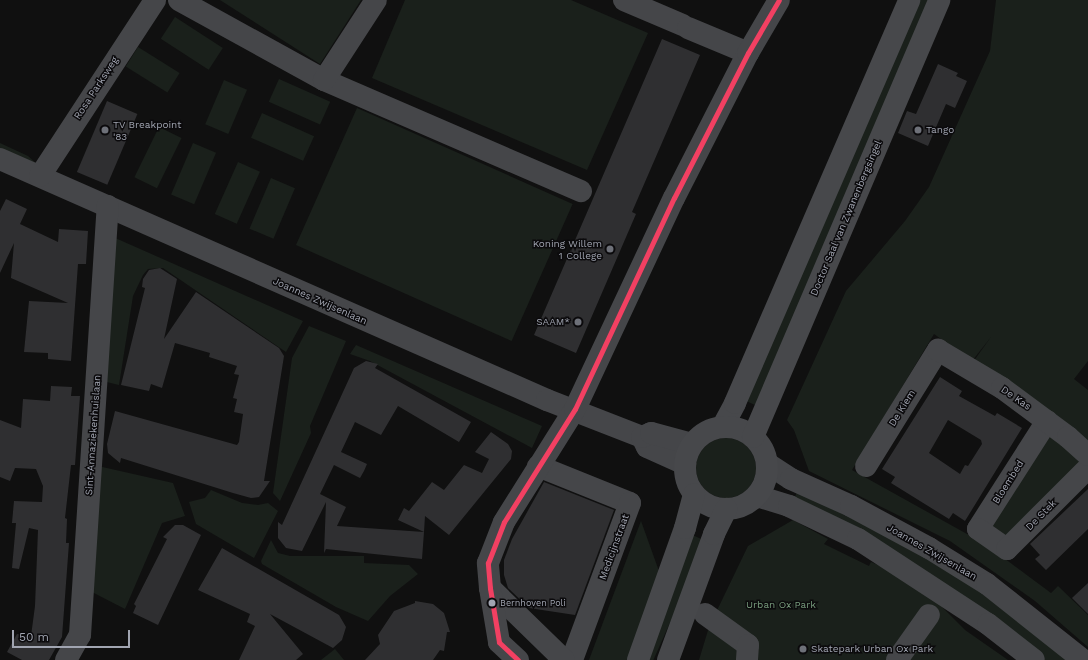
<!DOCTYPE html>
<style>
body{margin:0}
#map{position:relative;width:1088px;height:660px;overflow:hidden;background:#101010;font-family:"Work Sans",sans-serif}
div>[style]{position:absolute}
.green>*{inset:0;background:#1a201b;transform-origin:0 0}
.round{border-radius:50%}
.building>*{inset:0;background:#2f2f31;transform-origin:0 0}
.minor>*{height:22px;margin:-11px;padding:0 11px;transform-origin:11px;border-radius:11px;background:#454649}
.major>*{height:22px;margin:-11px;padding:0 11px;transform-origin:11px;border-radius:11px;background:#47484b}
.major>.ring{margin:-11px;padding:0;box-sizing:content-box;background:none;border:22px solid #47484b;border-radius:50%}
.bus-1>*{height:5px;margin:-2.5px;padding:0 2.5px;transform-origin:2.5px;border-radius:2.5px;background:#f24062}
.dots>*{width:11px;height:11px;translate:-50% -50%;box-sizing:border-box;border:2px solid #0b0a0c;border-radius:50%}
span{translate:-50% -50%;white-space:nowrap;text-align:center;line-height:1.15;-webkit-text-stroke:3px #0b0a0c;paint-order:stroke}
.bus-label{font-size:9px;color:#a1a5b1}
.left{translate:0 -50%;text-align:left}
.street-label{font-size:10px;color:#a1a5b1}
.poi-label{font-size:10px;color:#a1a5b1}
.right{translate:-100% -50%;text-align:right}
.park-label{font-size:10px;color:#789c7d}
.scale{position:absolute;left:12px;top:630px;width:118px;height:18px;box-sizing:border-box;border:2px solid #a1a5b1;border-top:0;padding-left:5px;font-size:12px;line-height:14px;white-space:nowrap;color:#a1a5b1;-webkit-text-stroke:3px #0b0a0c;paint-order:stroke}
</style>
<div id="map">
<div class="green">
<div style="clip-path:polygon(220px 0,361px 0,320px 64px)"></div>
<div style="clip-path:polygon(405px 0,571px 0,648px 33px,587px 170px,372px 78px)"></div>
<div style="clip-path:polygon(918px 0,933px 0,757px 406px,742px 399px)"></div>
<div style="clip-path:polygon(996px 0,1088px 0,1088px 361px,1074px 379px,1088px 390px,1088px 445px,973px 362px,991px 337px,972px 361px,934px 334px,852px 470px,985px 544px,1051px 593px,1058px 586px,1088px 615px,1088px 647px,1035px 601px,950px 541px,809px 471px,794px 430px,787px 420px,846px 291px,905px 221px,929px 187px,990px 51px)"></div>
<div style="left:175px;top:17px;width:57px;height:26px;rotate:33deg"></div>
<div style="left:138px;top:47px;width:49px;height:23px;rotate:32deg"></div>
<div style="left:279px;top:79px;width:56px;height:25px;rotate:24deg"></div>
<div style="left:224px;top:80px;width:25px;height:48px;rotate:23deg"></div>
<div style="left:357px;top:108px;width:236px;height:150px;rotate:24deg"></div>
<div style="left:262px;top:113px;width:57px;height:27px;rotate:24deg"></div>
<div style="left:159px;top:127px;width:25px;height:56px;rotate:26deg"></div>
<div style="clip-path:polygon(0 143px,28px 156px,39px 166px,0 149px)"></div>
<div style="left:193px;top:143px;width:25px;height:56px;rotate:23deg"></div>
<div style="left:238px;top:162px;width:24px;height:57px;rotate:24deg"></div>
<div style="left:271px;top:178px;width:26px;height:55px;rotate:23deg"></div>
<div style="clip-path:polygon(113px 237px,303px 321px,286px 352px,163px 268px,148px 269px,143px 275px,133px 296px,119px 385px,107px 382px)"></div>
<div style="clip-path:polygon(309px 326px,346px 341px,310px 426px,311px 433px,280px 501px,273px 493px,292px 358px)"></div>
<div style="clip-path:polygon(356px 345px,542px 426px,532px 448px,370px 361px,350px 354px)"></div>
<div style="clip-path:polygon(1047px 428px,1084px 462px,1006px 539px,986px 526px)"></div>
<div class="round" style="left:696px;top:438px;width:60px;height:60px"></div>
<div style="clip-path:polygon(98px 466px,173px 483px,185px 516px,162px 523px,125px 609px,92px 592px)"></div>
<div style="clip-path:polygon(799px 488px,945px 567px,1074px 660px,1045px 660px,996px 622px,792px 503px)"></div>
<div style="clip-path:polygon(211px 490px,242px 503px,258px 505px,268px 503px,278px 511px,254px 558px,196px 524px,189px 502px,205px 498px)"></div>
<div style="clip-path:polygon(793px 520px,828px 539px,824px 544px,869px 566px,871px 562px,890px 570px,931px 596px,965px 630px,1008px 660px,699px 660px,709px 627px,748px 546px)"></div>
<div style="clip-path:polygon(641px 521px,660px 574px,629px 660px,589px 660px)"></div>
<div style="left:688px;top:533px;width:20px;height:135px;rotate:24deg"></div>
<div style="clip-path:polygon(271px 540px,278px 553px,290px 556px,364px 556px,364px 563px,409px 565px,418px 574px,390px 596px,368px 621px,336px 607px,262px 564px,261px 561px)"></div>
<div style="clip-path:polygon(335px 649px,344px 660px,321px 660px)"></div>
</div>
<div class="building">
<div style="clip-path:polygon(662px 39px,700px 55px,632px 212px,636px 214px,576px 353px,534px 335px)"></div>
<div style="clip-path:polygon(938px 64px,958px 73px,956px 76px,967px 81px,955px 108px,946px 104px,928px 146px,898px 133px,907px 111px,916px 114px)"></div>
<div style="left:107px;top:101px;width:33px;height:77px;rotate:23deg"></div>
<div style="clip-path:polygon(6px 199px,27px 209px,20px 224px,58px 242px,59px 229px,88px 231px,86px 264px,78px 264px,71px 361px,48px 359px,48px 353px,24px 352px,29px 301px,68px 303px,11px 278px,14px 243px,0 273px,0 211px)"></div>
<div style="clip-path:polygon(160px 268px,177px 279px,164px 339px,196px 292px,279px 348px,284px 356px,264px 481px,270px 481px,259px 497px,251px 498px,233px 493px,121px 458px,120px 463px,108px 453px,107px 444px,115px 411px,237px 445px,239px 442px,243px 414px,234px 412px,237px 399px,233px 398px,239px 375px,234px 374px,237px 366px,209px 357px,210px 353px,175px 343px,162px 388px,151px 384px,149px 391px,121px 385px,145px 288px,142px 287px,143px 279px,149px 270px)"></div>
<div style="clip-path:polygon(366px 361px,378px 364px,375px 368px,471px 422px,459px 442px,398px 406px,381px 435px,355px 422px,341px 452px,367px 464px,364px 471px,360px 478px,334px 465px,320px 494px,346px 507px,337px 526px,424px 532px,422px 559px,326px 549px,324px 553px,326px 502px,302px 551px,286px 548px,278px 538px,278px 522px,282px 525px,354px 368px)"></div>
<div style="clip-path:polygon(evenodd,940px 377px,962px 391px,959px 396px,995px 416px,997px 413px,1022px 428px,965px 521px,953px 513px,949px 519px,891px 483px,895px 477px,882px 469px,940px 377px,948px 420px,981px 440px,982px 444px,968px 466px,965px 465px,960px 474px,929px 453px,948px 420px)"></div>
<div style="clip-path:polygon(51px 386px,72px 387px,71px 396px,80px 396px,75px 465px,71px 465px,65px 518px,67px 519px,66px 543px,69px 543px,62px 637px,49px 660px,22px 660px,7px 652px,17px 634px,31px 636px,35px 606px,38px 530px,29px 528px,19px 569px,12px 568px,16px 523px,12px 523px,14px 501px,42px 502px,43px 486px,36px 469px,15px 468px,10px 481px,0 477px,0 420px,21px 428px,23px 399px,50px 401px)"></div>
<div style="clip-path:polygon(491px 432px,508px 444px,512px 451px,511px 459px,449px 535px,425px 516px,424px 532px,398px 520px,404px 508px,409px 511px,432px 482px,444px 490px,464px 465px,482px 473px,489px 459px,475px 452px)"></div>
<div style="clip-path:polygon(544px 482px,614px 510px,575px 615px,529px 608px,508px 588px,504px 575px,504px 560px,512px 539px)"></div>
<div style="clip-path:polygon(1088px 489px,1088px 529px,1046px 570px,1035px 559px,1040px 555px,1030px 544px)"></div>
<div style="clip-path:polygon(175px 525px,183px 525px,201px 535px,158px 625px,133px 613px,136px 606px,134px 604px,167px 539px,163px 537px)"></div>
<div style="clip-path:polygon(222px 548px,339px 615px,346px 627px,342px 640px,333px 648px,270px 614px,303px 654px,296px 660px,239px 660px,255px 626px,247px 622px,250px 614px,198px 590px)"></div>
<div style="clip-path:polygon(1088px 583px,1088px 614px,1072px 598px)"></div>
<div style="clip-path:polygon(415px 601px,433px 604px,444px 613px,450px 632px,447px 632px,444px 651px,440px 650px,433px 660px,365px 660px,380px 644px,378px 635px,394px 611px,415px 603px)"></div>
</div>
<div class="minor">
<div style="left:179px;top:0;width:166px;rotate:28.9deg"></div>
<div style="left:324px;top:80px;width:280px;rotate:23.4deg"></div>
<div style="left:624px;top:0;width:64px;rotate:23deg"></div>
<div style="left:688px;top:28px;width:65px;rotate:22.6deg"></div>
<div style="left:324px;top:80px;width:95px;rotate:-57deg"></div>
<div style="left:0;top:159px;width:598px;rotate:23.78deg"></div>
<div style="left:547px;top:400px;width:102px;rotate:21.3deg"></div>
<div style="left:642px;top:437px;width:11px;rotate:63deg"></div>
<div style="left:647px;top:447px;width:42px;rotate:24.1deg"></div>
<div style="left:40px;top:176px;width:210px;rotate:-56.8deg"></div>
<div style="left:1047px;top:421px;width:128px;rotate:122.6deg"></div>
<div style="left:978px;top:529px;width:35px;rotate:35deg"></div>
<div style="left:1007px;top:549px;width:115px;rotate:-45deg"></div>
<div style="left:642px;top:437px;width:10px;rotate:-24deg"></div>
<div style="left:651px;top:433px;width:42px;rotate:15deg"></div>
<div style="left:768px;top:464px;width:27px;rotate:33deg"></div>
<div style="left:791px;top:479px;width:66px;rotate:24.2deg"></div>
<div style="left:851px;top:506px;width:89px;rotate:28.3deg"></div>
<div style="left:929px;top:548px;width:68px;rotate:31.8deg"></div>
<div style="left:987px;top:584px;width:122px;rotate:38.4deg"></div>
<div style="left:538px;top:466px;width:99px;rotate:21.9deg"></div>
<div style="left:630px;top:503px;width:167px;rotate:110.3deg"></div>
<div style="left:866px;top:466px;width:137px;rotate:-58.2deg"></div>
<div style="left:938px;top:350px;width:74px;rotate:30.7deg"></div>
<div style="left:1002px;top:388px;width:82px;rotate:36.6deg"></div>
<div style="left:1068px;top:437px;width:27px;rotate:42deg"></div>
<div style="left:757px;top:496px;width:34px;rotate:17deg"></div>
<div style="left:789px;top:506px;width:76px;rotate:25.6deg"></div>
<div style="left:858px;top:539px;width:155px;rotate:33.2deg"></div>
<div style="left:988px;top:624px;width:58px;rotate:38deg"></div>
<div style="left:490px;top:588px;width:103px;rotate:44.2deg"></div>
<div style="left:705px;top:614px;width:53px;rotate:35.8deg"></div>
<div style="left:748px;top:645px;width:15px;rotate:94deg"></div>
<div style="left:66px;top:660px;width:29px;rotate:-61deg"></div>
<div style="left:80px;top:635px;width:430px;rotate:-86.3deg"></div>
<div style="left:518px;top:660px;width:26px;rotate:-137deg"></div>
<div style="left:499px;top:642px;width:55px;rotate:-99.5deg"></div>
<div style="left:490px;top:588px;width:25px;rotate:-95deg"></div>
<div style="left:488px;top:563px;width:44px;rotate:-68.7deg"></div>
<div style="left:504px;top:522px;width:133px;rotate:-57.9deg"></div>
<div style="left:575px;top:409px;width:233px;rotate:-64.9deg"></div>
<div style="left:674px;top:198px;width:163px;rotate:-63deg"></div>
<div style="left:748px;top:53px;width:61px;rotate:-59.7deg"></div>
<div style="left:897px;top:660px;width:55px;rotate:-54.6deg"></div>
</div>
<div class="major">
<div style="left:723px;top:426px;width:26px;rotate:-62deg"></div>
<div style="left:735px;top:403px;width:439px;rotate:-66.6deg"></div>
<div class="ring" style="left:685px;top:427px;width:60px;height:60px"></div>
<div style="left:753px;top:437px;width:475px;rotate:-66.9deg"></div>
<div style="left:638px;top:660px;width:140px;rotate:-70.4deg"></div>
<div style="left:685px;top:528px;width:35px;rotate:-75deg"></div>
<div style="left:668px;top:660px;width:134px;rotate:-69.9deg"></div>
<div style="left:714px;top:534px;width:28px;rotate:-64deg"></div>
</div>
<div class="bus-1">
<div style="left:518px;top:660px;width:26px;rotate:-137deg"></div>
<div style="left:499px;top:642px;width:55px;rotate:-99.5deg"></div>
<div style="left:490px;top:588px;width:25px;rotate:-95deg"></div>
<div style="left:488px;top:563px;width:44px;rotate:-68.7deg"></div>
<div style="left:504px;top:522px;width:133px;rotate:-57.9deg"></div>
<div style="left:575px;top:409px;width:233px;rotate:-64.9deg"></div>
<div style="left:674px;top:198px;width:163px;rotate:-63deg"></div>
<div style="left:748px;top:53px;width:61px;rotate:-59.7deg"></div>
</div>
<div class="dots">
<div style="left:105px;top:130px;background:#6e7179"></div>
<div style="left:918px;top:130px;background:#6e7179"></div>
<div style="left:610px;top:249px;background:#6e7179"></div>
<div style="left:578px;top:322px;background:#6e7179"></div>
<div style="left:492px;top:603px;background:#a1a5b1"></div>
<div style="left:803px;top:649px;background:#6e7179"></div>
</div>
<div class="bus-label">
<span class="left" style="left:500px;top:603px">Bernhoven Poli</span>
</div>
<div class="street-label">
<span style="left:96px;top:88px;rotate:-57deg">Rosa Parksweg</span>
<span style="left:846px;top:218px;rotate:-67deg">Doctor Saal van Zwanenbergsingel</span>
<span style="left:320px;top:301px;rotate:24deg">Joannes Zwijsenlaan</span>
<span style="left:1016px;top:398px;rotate:35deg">De Kas</span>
<span style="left:902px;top:408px;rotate:-58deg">De Kiem</span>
<span style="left:93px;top:435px;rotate:-86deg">Sint-Annaziekenhuislaan</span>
<span style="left:1008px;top:482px;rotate:-58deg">Bloembed</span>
<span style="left:1041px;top:515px;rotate:-45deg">De Stek</span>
<span style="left:614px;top:547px;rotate:-70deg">Medicijnstraat</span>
<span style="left:932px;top:552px;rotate:30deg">Joannes Zwijsenlaan</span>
</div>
<div class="poi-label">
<span class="left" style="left:113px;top:130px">TV Breakpoint<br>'83</span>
<span class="left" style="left:926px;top:130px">Tango</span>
<span class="right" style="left:602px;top:249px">Koning Willem<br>1 College</span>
<span class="right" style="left:570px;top:322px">SAAM*</span>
<span class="left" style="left:811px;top:649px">Skatepark Urban Ox Park</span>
</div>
<div class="park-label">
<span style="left:781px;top:605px">Urban Ox Park</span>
</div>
<div class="scale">50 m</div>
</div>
